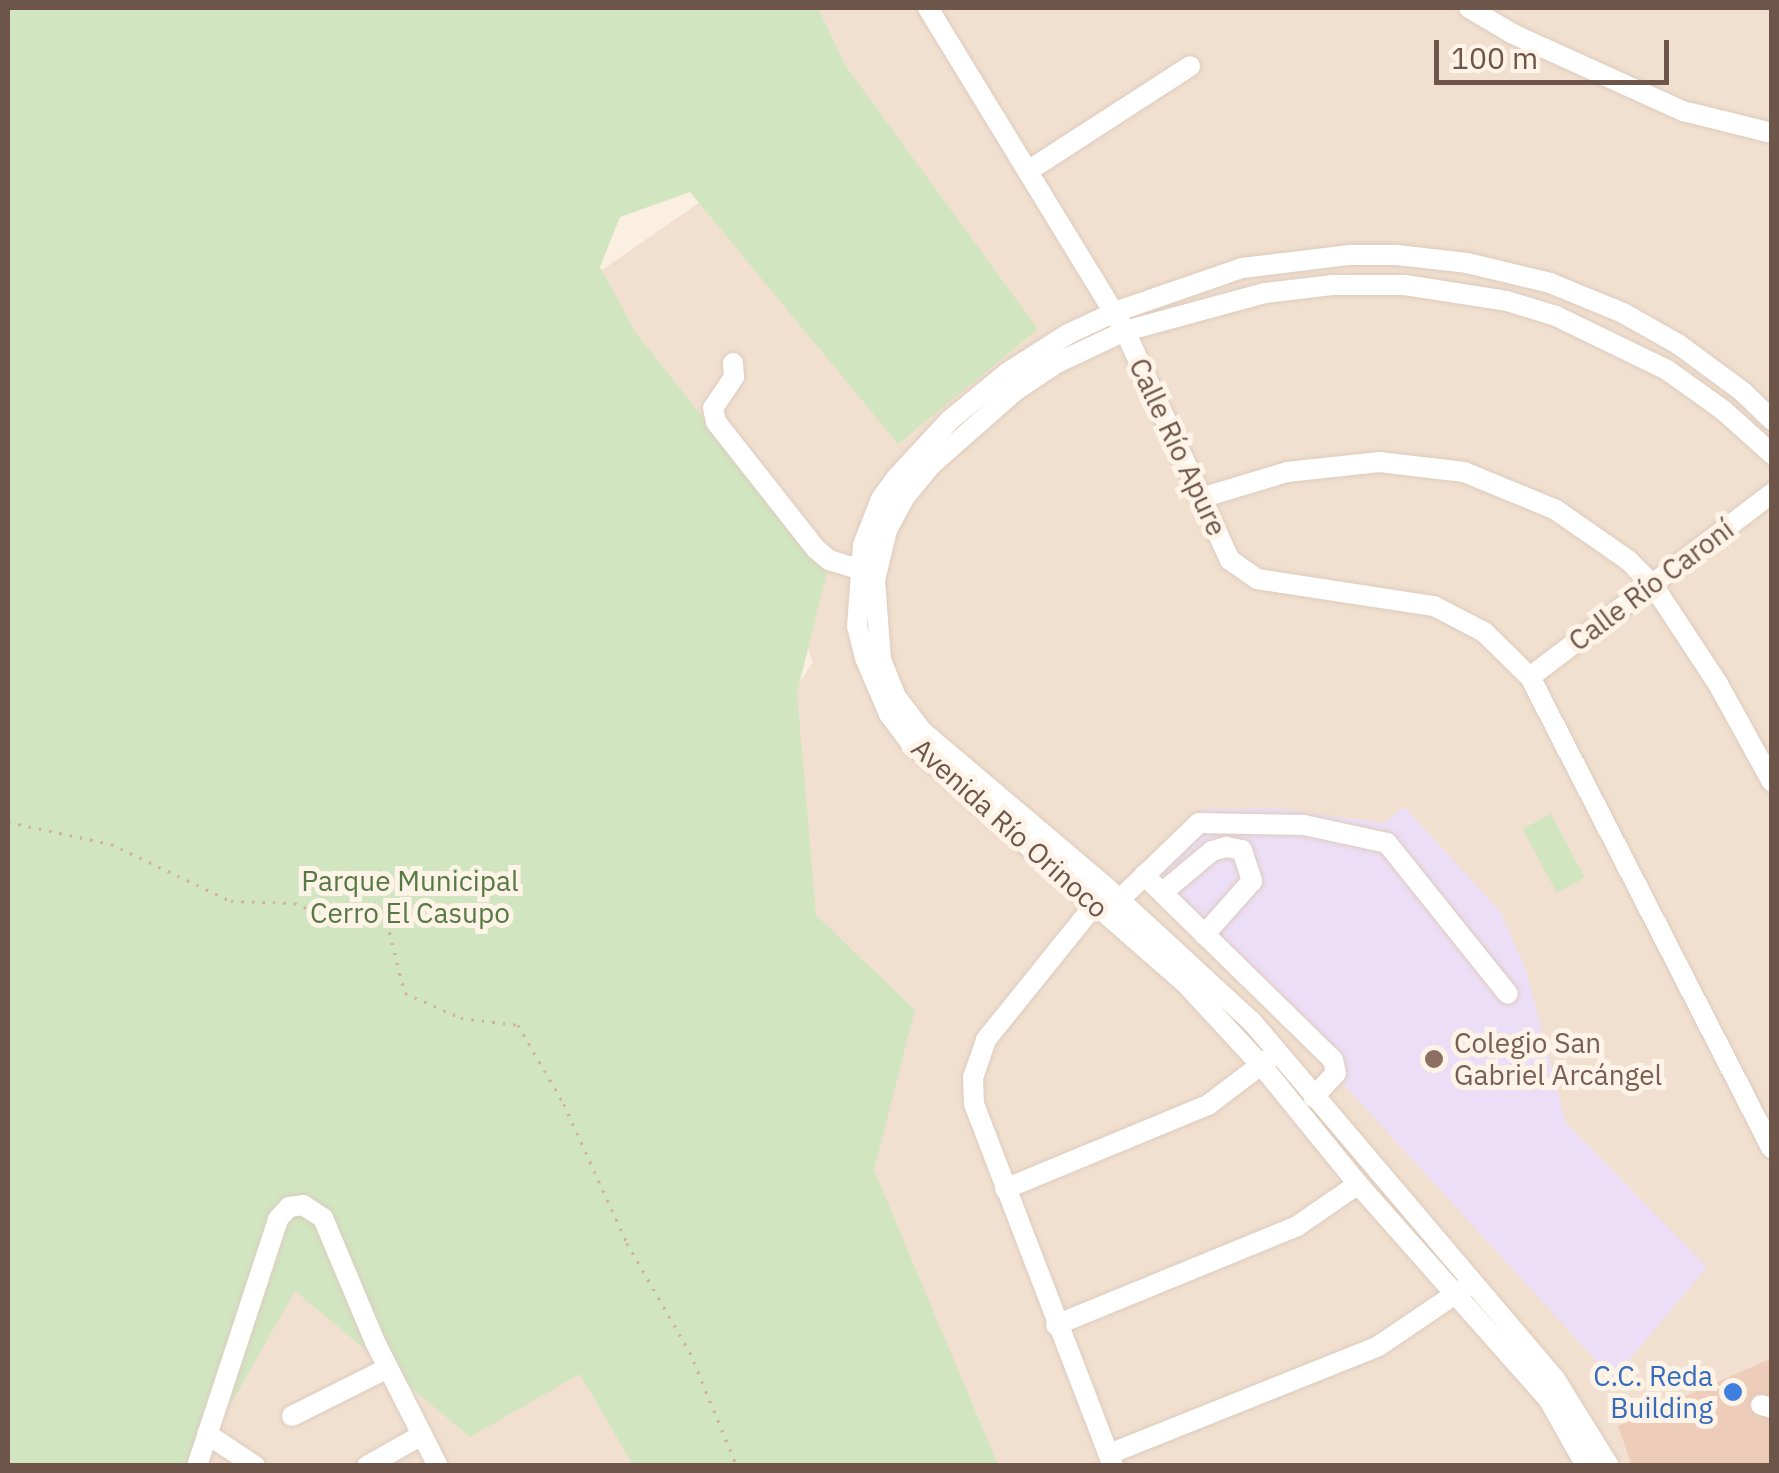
<!DOCTYPE html>
<meta charset="utf-8">
<style>
body{margin:0}
#map{position:relative;width:1779px;height:1473px;overflow:hidden;background:#faefe0;font-family:"IBM Plex Sans",sans-serif}
div>[style]{position:absolute}
.residential>*{inset:0;background:#f1e0d0}
.education>*{inset:0;background:#ecdef6}
.green>*{inset:0;background:#d1e5c1;transform-origin:0 0}
.building>*{inset:0;background:#edccba}
.path>*{height:2.5px;margin-top:-1.25px;transform-origin:0;background:repeating-linear-gradient(90deg,#d1b09e 0 2.5px,transparent 0 10.5px)}
.roads{filter:drop-shadow(0 0 2px #ddcbbd) drop-shadow(0 0 2px #ddcbbd)}
.minor>*{height:20px;margin:-10px;padding:0 10px;transform-origin:10px;border-radius:10px;background:#fff}
.dots>*{width:28px;height:28px;translate:-50% -50%;box-sizing:border-box;border:5px solid #fdf3e6;border-radius:50%}
span{translate:-50% -50%;white-space:nowrap;text-align:center;line-height:1.15;-webkit-text-stroke:10px #fdf3e6;paint-order:stroke}
.street-label{font-size:28px;color:#6e554a}
.park-label{font-size:28px;color:#577946}
.education-label{font-size:28px;color:#785e54}
.left{translate:0 -50%;text-align:left}
.shop-label{font-size:28px;color:#366cbe}
.right{translate:-100% -50%;text-align:right}
.frame{position:absolute;inset:0;border:10px solid #6e554a;pointer-events:none}
.scale{position:absolute;left:1434px;top:40px;width:235px;height:45px;box-sizing:border-box;border:5px solid #6e554a;border-top:0;padding-left:12px;font-size:30px;line-height:35px;white-space:nowrap;color:#6e554a;-webkit-text-stroke:8px #fdf3e6;paint-order:stroke}
</style>
<div id="map">
<div class="residential">
<div style="clip-path:polygon(746px 8px,1771px 8px,1771px 1465px,85px 1466px,749px 757px,813px 662px,781px 584px,592px 277px,811px 125px)"></div>
</div>
<div class="education">
<div style="clip-path:polygon(1404px 807px,1500px 911px,1526px 970px,1566px 1123px,1707px 1267px,1613px 1379px,1262px 995px,1138px 879px,1203px 809px,1272px 808px,1384px 823px)"></div>
</div>
<div class="green">
<div style="clip-path:polygon(8px 8px,818px 8px,845px 65px,1038px 329px,898px 444px,690px 192px,620px 217px,600px 267px,636px 333px,827px 574px,797px 692px,816px 915px,915px 1010px,874px 1170px,998px 1465px,633px 1465px,580px 1374px,470px 1437px,295px 1291px,196px 1465px,8px 1466px)"></div>
<div style="left:1551px;top:814px;width:72px;height:32px;rotate:62deg"></div>
</div>
<div class="building">
<div style="clip-path:polygon(1772px 1358px,1772px 1466px,1632px 1466px,1618px 1426px)"></div>
</div>
<div class="path">
<div style="left:8px;top:822px;width:105px;rotate:12.1deg"></div>
<div style="left:111px;top:844px;width:133px;rotate:25.4deg"></div>
<div style="left:231px;top:901px;width:63px;rotate:1.8deg"></div>
<div style="left:294px;top:903px;width:56px;rotate:22.9deg"></div>
<div style="left:346px;top:925px;width:41px;rotate:-4.2deg"></div>
<div style="left:387px;top:922px;width:73px;rotate:75.8deg"></div>
<div style="left:405px;top:993px;width:61px;rotate:24.1deg"></div>
<div style="left:461px;top:1018px;width:57px;rotate:7deg"></div>
<div style="left:518px;top:1025px;width:91px;rotate:59.8deg"></div>
<div style="left:564px;top:1104px;width:153px;rotate:65.6deg"></div>
<div style="left:627px;top:1243px;width:126px;rotate:60deg"></div>
<div style="left:690px;top:1352px;width:123px;rotate:67.6deg"></div>
</div>
<div class="roads">
<div class="minor">
<div style="left:928px;top:8px;width:378px;rotate:58.6deg"></div>
<div style="left:1125px;top:331px;width:252px;rotate:65.4deg"></div>
<div style="left:1230px;top:560px;width:33px;rotate:35deg"></div>
<div style="left:1257px;top:579px;width:179px;rotate:8.7deg"></div>
<div style="left:1434px;top:606px;width:56px;rotate:27.5deg"></div>
<div style="left:1484px;top:632px;width:64px;rotate:44.4deg"></div>
<div style="left:1530px;top:677px;width:530px;rotate:62.86deg"></div>
<div style="left:1469px;top:8px;width:51px;rotate:30.6deg"></div>
<div style="left:1513px;top:34px;width:187px;rotate:24.4deg"></div>
<div style="left:1683px;top:111px;width:92px;rotate:13.9deg"></div>
<div style="left:1028px;top:171px;width:193px;rotate:-32.9deg"></div>
<div style="left:733px;top:363px;width:14px;rotate:86deg"></div>
<div style="left:734px;top:377px;width:37px;rotate:124deg"></div>
<div style="left:713px;top:408px;width:14px;rotate:78deg"></div>
<div style="left:716px;top:422px;width:162px;rotate:51.8deg"></div>
<div style="left:816px;top:549px;width:17px;rotate:40deg"></div>
<div style="left:829px;top:560px;width:31px;rotate:17deg"></div>
<div style="left:1201px;top:498px;width:90px;rotate:-16.8deg"></div>
<div style="left:1287px;top:472px;width:93px;rotate:-6.2deg"></div>
<div style="left:1379px;top:462px;width:86px;rotate:6.7deg"></div>
<div style="left:1464px;top:472px;width:100px;rotate:22.4deg"></div>
<div style="left:1556px;top:510px;width:88px;rotate:34.8deg"></div>
<div style="left:1628px;top:560px;width:35px;rotate:45deg"></div>
<div style="left:1653px;top:585px;width:118px;rotate:56.7deg"></div>
<div style="left:1718px;top:684px;width:112px;rotate:61.1deg"></div>
<div style="left:1530px;top:677px;width:304px;rotate:-37.2deg"></div>
<div style="left:1144px;top:875px;width:264px;rotate:44.4deg"></div>
<div style="left:1333px;top:1060px;width:13px;rotate:77deg"></div>
<div style="left:1336px;top:1073px;width:33px;rotate:133deg"></div>
<div style="left:1163px;top:892px;width:64px;rotate:-39.9deg"></div>
<div style="left:1212px;top:851px;width:15px;rotate:-16deg"></div>
<div style="left:1226px;top:847px;width:16px;rotate:11deg"></div>
<div style="left:1242px;top:850px;width:33px;rotate:72deg"></div>
<div style="left:1252px;top:881px;width:72px;rotate:131.6deg"></div>
<div style="left:1104px;top:893px;width:189px;rotate:128.8deg"></div>
<div style="left:986px;top:1040px;width:39px;rotate:109deg"></div>
<div style="left:973px;top:1077px;width:27px;rotate:88deg"></div>
<div style="left:974px;top:1104px;width:388px;rotate:69deg"></div>
<div style="left:1119px;top:900px;width:111px;rotate:-43.9deg"></div>
<div style="left:1199px;top:823px;width:105px;rotate:1.1deg"></div>
<div style="left:1304px;top:825px;width:85px;rotate:12.2deg"></div>
<div style="left:1387px;top:843px;width:193px;rotate:51.3deg"></div>
<div style="left:1005px;top:1189px;width:220px;rotate:-22.5deg"></div>
<div style="left:1208px;top:1105px;width:78px;rotate:-37.2deg"></div>
<div style="left:1056px;top:1325px;width:261px;rotate:-22.3deg"></div>
<div style="left:1297px;top:1226px;width:74px;rotate:-34.5deg"></div>
<div style="left:1761px;top:1405px;width:11px;rotate:15deg"></div>
<div style="left:292px;top:1416px;width:107px;rotate:-26.6deg"></div>
<div style="left:207px;top:1434px;width:58px;rotate:33.7deg"></div>
<div style="left:1109px;top:1454px;width:289px;rotate:-21.8deg"></div>
<div style="left:1377px;top:1347px;width:109px;rotate:-34.1deg"></div>
<div style="left:197px;top:1466px;width:260px;rotate:-71.8deg"></div>
<div style="left:278px;top:1219px;width:16px;rotate:-47deg"></div>
<div style="left:289px;top:1207px;width:14px;rotate:-8deg"></div>
<div style="left:303px;top:1205px;width:24px;rotate:33deg"></div>
<div style="left:323px;top:1218px;width:134px;rotate:67.2deg"></div>
<div style="left:375px;top:1342px;width:139px;rotate:63.1deg"></div>
<div style="left:367px;top:1466px;width:63px;rotate:-29.4deg"></div>
<div style="left:1586px;top:1466px;width:76px;rotate:-119.3deg"></div>
<div style="left:1549px;top:1400px;width:288px;rotate:-131.5deg"></div>
<div style="left:1358px;top:1184px;width:152px;rotate:-129.1deg"></div>
<div style="left:1262px;top:1066px;width:112px;rotate:-132.8deg"></div>
<div style="left:1186px;top:984px;width:367px;rotate:-138.8deg"></div>
<div style="left:910px;top:742px;width:35px;rotate:-127deg"></div>
<div style="left:889px;top:714px;width:61px;rotate:-113.2deg"></div>
<div style="left:865px;top:658px;width:32px;rotate:-104deg"></div>
<div style="left:857px;top:627px;width:82px;rotate:-85.8deg"></div>
<div style="left:863px;top:545px;width:49px;rotate:-68.6deg"></div>
<div style="left:881px;top:499px;width:27px;rotate:-54deg"></div>
<div style="left:897px;top:477px;width:78px;rotate:-47.1deg"></div>
<div style="left:950px;top:420px;width:74px;rotate:-39.5deg"></div>
<div style="left:1007px;top:373px;width:72px;rotate:-32.6deg"></div>
<div style="left:1068px;top:334px;width:52px;rotate:-25.1deg"></div>
<div style="left:1115px;top:312px;width:134px;rotate:-19.1deg"></div>
<div style="left:1242px;top:268px;width:109px;rotate:-6.9deg"></div>
<div style="left:1350px;top:255px;width:47px"></div>
<div style="left:1397px;top:255px;width:70px;rotate:6.5deg"></div>
<div style="left:1467px;top:263px;width:85px;rotate:13.5deg"></div>
<div style="left:1550px;top:283px;width:79px;rotate:22.3deg"></div>
<div style="left:1623px;top:313px;width:63px;rotate:29.4deg"></div>
<div style="left:1678px;top:344px;width:81px;rotate:36.4deg"></div>
<div style="left:1743px;top:392px;width:40px;rotate:44deg"></div>
<div style="left:1609px;top:1466px;width:102px;rotate:-121.8deg"></div>
<div style="left:1555px;top:1379px;width:470px;rotate:-130.3deg"></div>
<div style="left:1251px;top:1021px;width:196px;rotate:-137.3deg"></div>
<div style="left:1107px;top:888px;width:243px;rotate:-139.7deg"></div>
<div style="left:922px;top:731px;width:43px;rotate:-127.4deg"></div>
<div style="left:896px;top:697px;width:40px;rotate:-112deg"></div>
<div style="left:881px;top:660px;width:80px;rotate:-94.3deg"></div>
<div style="left:875px;top:580px;width:51px;rotate:-76.5deg"></div>
<div style="left:887px;top:530px;width:36px;rotate:-62deg"></div>
<div style="left:904px;top:498px;width:43px;rotate:-50.7deg"></div>
<div style="left:931px;top:465px;width:112px;rotate:-41.4deg"></div>
<div style="left:1015px;top:391px;width:50px;rotate:-33.7deg"></div>
<div style="left:1057px;top:363px;width:75px;rotate:-25.2deg"></div>
<div style="left:1125px;top:331px;width:145px;rotate:-15.2deg"></div>
<div style="left:1265px;top:293px;width:67px;rotate:-6.8deg"></div>
<div style="left:1332px;top:285px;width:73px"></div>
<div style="left:1405px;top:285px;width:103px;rotate:8.9deg"></div>
<div style="left:1507px;top:301px;width:51px;rotate:17deg"></div>
<div style="left:1556px;top:316px;width:123px;rotate:25.9deg"></div>
<div style="left:1667px;top:370px;width:69px;rotate:35.5deg"></div>
<div style="left:1723px;top:410px;width:66px;rotate:41.9deg"></div>
</div>
</div>
<div class="dots">
<div style="left:1434px;top:1059px;background:#8d6e63"></div>
<div style="left:1733px;top:1392px;background:#3f7fe0"></div>
</div>
<div class="street-label">
<span style="left:1178px;top:447px;rotate:65deg">Calle Río Apure</span>
<span style="left:1651px;top:585px;rotate:-37deg">Calle Río Caroní</span>
<span style="left:1010px;top:828px;rotate:42deg">Avenida Río Orinoco</span>
</div>
<div class="park-label">
<span style="left:410px;top:897px">Parque Municipal<br>Cerro El Casupo</span>
</div>
<div class="education-label">
<span class="left" style="left:1454px;top:1059px">Colegio San<br>Gabriel Arcángel</span>
</div>
<div class="shop-label">
<span class="right" style="left:1713px;top:1392px">C.C. Reda<br>Building</span>
</div>
<div class="frame"></div>
<div class="scale">100 m</div>
</div>
